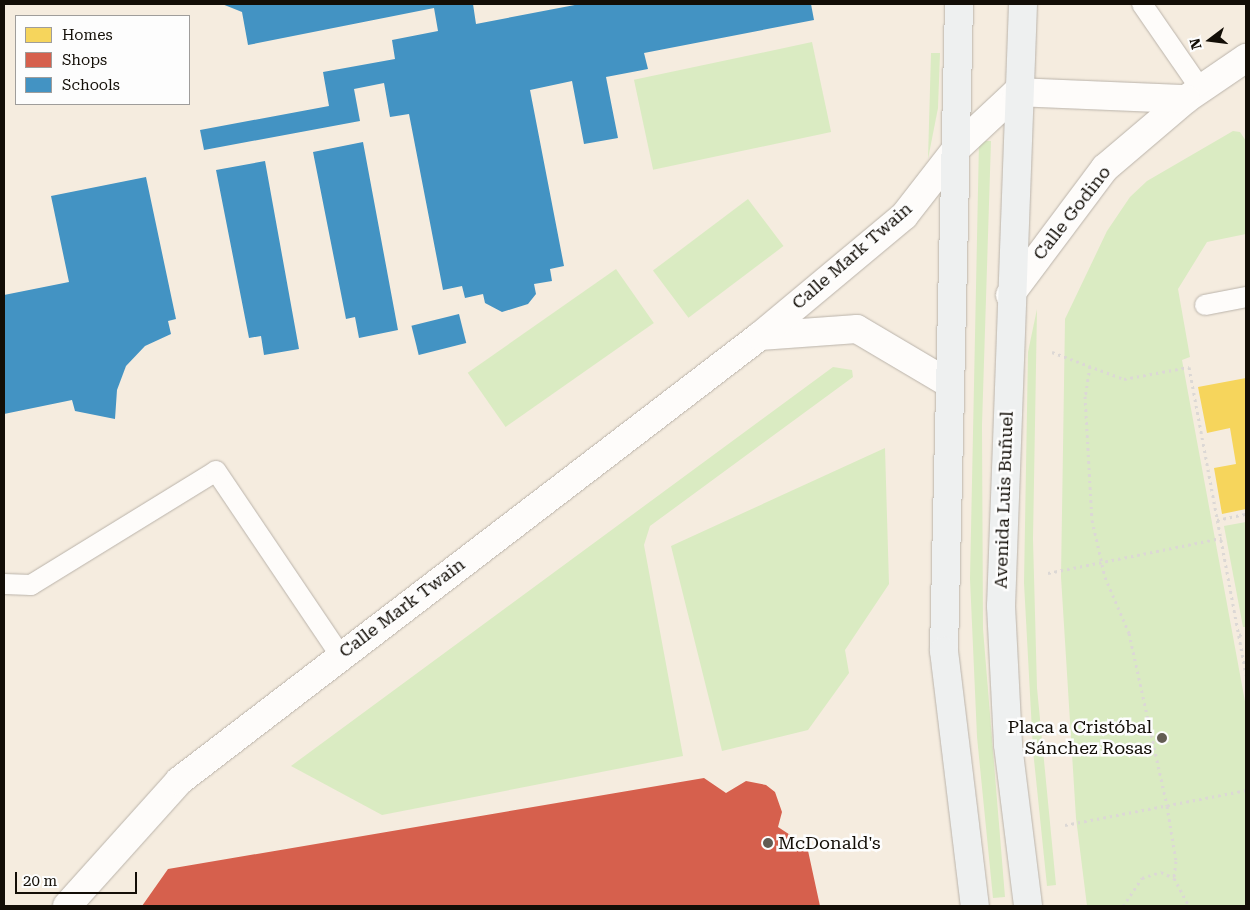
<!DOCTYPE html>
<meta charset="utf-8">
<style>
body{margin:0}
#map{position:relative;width:1250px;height:910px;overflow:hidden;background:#f5ecdf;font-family:"Roboto Serif",serif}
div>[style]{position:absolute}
.green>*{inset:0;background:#daebc2;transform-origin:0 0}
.homes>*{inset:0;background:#f6d55c}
.shops>*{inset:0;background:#d6604d}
.schools>*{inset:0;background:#4393c3;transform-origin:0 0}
.path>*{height:3px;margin-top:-1.5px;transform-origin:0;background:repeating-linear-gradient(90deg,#dcd8d5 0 2.5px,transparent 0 6.5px)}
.roads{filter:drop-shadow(0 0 1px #bab3aa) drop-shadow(0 0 1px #bab3aa)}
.lane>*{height:20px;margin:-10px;padding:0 10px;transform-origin:10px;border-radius:10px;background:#fefcfa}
.street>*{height:28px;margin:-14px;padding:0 14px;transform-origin:14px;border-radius:14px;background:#fefcfa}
.secondary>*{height:28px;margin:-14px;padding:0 14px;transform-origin:14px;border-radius:14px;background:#eef0f0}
.dots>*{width:14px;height:14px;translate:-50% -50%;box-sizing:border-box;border:2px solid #fdfdfd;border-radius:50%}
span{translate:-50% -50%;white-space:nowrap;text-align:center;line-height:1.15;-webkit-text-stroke:5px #fdfdfd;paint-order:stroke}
.street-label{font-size:18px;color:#130e07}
.poi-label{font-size:18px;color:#130e07}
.right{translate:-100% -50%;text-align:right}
.left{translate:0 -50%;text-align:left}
.frame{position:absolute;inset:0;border:5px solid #130e07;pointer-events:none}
.legend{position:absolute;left:15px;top:15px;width:175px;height:90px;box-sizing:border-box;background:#fdfdfd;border:1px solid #9f9d9b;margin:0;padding:6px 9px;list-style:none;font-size:15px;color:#130e07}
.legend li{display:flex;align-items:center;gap:10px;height:25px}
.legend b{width:25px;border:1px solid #9f9d9b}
.north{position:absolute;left:1185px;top:15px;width:50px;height:50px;-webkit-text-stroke:4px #fdfdfd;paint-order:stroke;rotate:255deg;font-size:14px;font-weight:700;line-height:20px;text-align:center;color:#130e07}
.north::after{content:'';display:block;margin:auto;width:18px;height:22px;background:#130e07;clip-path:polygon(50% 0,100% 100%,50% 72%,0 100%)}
.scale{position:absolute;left:15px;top:872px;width:122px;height:22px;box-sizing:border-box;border:2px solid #130e07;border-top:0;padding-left:6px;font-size:15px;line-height:18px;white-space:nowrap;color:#130e07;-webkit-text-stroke:4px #fdfdfd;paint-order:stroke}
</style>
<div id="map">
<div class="green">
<div style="left:812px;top:42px;width:92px;height:182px;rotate:78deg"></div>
<div style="clip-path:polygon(931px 53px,940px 53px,938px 108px,928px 159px)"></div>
<div style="clip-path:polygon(1233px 131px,1240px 132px,1246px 141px,1246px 234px,1207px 242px,1178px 289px,1190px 357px,1182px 360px,1246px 707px,1246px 906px,1087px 906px,1076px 818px,1061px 577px,1065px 319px,1107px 231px,1130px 197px,1147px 181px)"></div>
<div style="clip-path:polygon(979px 141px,991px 141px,982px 425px,983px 629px,1005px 897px,993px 898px,977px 737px,970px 579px)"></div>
<div style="left:748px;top:199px;width:59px;height:119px;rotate:53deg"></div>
<div style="left:616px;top:269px;width:66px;height:181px;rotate:55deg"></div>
<div style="clip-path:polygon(1037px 309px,1033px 539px,1037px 688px,1056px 885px,1047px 886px,1033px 750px,1024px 583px,1028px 352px)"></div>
<div style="clip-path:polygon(833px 367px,852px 370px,853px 377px,650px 526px,644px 545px,683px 756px,382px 815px,291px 766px)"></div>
<div style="clip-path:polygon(885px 448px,889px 584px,845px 650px,849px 673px,808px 730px,722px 751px,671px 546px)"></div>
<div style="clip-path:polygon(1246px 522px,1246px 627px,1243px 627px,1224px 526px)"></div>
</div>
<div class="homes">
<div style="clip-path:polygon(1246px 378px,1246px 509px,1222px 514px,1214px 468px,1236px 464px,1230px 428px,1207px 433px,1198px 387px)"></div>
</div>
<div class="shops">
<div style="clip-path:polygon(704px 778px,726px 793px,746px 781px,766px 785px,775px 792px,782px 812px,778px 827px,807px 846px,820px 906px,142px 906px,168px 869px)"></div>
</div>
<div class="schools">
<div style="clip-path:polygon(222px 4px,473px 4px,476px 24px,580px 4px,811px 4px,814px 20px,644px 53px,648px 69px,606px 77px,618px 138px,584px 144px,572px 81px,530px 90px,564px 266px,550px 269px,552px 281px,534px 284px,536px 294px,528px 304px,502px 312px,485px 303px,483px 294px,465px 298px,462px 286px,443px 290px,409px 114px,390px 117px,384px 83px,354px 89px,360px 121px,204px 150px,200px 130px,329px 106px,323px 72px,395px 59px,392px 40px,438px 31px,434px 8px,248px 45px,242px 12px)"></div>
<div style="clip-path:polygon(363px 142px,398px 330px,359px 338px,355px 317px,346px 319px,313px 152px)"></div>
<div style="clip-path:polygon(265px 161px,299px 349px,264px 355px,261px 336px,249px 338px,216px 170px)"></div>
<div style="clip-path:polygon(146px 177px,176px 319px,168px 321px,171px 334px,145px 346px,126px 366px,117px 390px,115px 419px,75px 411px,72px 400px,4px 414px,4px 295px,69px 282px,51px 196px)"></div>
<div style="left:459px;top:314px;width:30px;height:49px;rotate:76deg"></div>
</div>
<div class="path">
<div style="left:1052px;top:352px;width:77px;rotate:20.6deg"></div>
<div style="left:1124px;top:379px;width:66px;rotate:-10.5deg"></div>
<div style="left:1189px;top:367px;width:313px;rotate:79.5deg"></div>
<div style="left:1090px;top:366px;width:30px;rotate:99deg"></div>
<div style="left:1085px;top:396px;width:124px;rotate:86.8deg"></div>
<div style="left:1092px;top:520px;width:58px;rotate:77.2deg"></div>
<div style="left:1105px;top:577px;width:61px;rotate:66.8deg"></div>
<div style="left:1129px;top:633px;width:177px;rotate:77.6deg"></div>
<div style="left:1167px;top:806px;width:56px;rotate:80.7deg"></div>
<div style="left:1176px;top:861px;width:17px;rotate:97deg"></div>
<div style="left:1217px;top:520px;width:30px;rotate:-12deg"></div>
<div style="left:1048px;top:573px;width:177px;rotate:-11.4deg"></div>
<div style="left:1239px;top:635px;width:7px;rotate:-16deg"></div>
<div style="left:1065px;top:825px;width:184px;rotate:-10.9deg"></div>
<div style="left:1123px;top:906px;width:34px;rotate:-56deg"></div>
<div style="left:1142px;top:878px;width:20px;rotate:-18deg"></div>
<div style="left:1161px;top:872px;width:14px;rotate:25deg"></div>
<div style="left:1174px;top:878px;width:32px;rotate:62deg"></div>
</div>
<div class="roads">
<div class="lane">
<div style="left:1142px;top:4px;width:102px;rotate:55.4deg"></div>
<div style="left:1205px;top:305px;width:42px;rotate:-11deg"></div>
<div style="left:4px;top:584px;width:27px;rotate:2deg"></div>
<div style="left:31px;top:585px;width:217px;rotate:-31.6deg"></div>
<div style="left:216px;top:471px;width:222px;rotate:56deg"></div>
</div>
<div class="street">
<div style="left:1010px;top:295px;width:159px;rotate:-53.2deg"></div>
<div style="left:1105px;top:168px;width:106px;rotate:-40.4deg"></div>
<div style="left:1186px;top:99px;width:73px;rotate:-34.3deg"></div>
<div style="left:760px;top:336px;width:97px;rotate:-4.1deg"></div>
<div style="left:857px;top:329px;width:108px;rotate:30.6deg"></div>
<div style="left:67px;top:906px;width:168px;rotate:-48.1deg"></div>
<div style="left:179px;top:781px;width:732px;rotate:-37.45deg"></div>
<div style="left:760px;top:336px;width:187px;rotate:-39.8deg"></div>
<div style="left:904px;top:216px;width:86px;rotate:-52.1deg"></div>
<div style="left:957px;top:148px;width:82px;rotate:-43deg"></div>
<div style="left:1017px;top:92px;width:169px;rotate:2.4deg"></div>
</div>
<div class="secondary">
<div style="left:959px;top:4px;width:647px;rotate:91.33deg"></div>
<div style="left:944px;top:651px;width:257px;rotate:83.1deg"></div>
<div style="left:1023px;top:4px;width:602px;rotate:92.09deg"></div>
<div style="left:1001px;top:606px;width:139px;rotate:87.1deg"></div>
<div style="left:1008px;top:745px;width:162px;rotate:82.9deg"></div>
</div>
</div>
<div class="dots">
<div style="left:1162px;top:738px;background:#625c53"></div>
<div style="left:768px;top:843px;background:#625c53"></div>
</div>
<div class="street-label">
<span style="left:1072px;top:213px;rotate:-52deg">Calle Godino</span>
<span style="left:852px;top:256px;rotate:-41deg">Calle Mark Twain</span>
<span style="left:1004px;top:500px;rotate:-88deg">Avenida Luis Buñuel</span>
<span style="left:402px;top:608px;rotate:-37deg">Calle Mark Twain</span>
</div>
<div class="poi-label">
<span class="right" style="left:1152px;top:738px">Placa a Cristóbal<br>Sánchez Rosas</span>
<span class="left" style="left:778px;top:843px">McDonald's</span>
</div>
<div class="frame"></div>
<ul class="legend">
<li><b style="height:14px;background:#f6d55c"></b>Homes</li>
<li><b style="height:14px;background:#d6604d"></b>Shops</li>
<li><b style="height:14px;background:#4393c3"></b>Schools</li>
</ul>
<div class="north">N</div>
<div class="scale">20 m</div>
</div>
